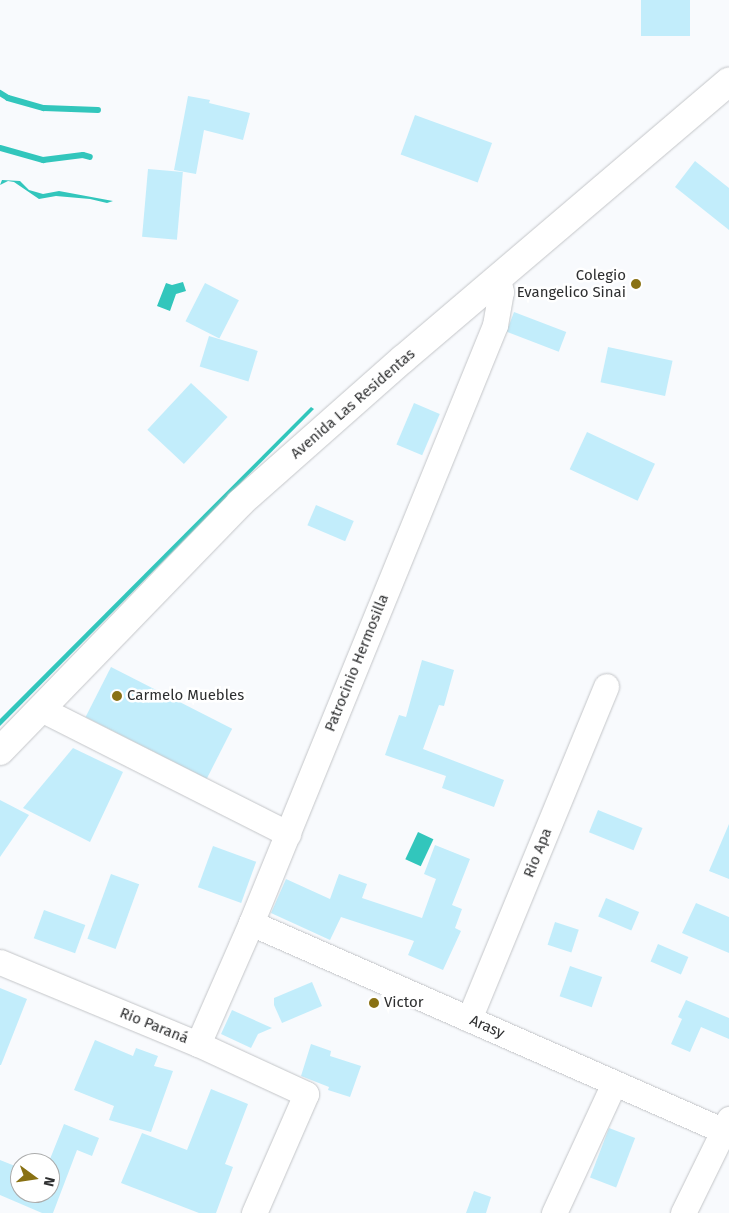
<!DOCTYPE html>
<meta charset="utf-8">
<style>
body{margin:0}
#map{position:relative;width:729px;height:1213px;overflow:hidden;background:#f8fafd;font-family:"Fira Sans",sans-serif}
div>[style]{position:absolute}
.water>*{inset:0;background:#32c6bc;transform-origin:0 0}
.stream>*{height:6px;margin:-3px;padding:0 3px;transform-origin:3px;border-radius:3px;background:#32c6bc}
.building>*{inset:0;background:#c2edfb;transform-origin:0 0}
.roads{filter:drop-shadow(0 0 1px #c3c5c8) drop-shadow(0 0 1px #c3c5c8)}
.minor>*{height:25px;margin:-12.5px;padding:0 12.5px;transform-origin:12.5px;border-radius:12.5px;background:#fff}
.major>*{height:28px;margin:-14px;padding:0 14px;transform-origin:14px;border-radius:14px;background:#fff}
.dots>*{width:14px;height:14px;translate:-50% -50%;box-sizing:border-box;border:2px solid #fff;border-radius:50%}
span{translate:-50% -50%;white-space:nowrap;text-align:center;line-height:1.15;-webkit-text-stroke:5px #fff;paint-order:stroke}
.poi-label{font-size:15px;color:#2e2f30}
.right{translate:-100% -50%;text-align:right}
.left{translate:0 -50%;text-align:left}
.street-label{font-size:15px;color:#2e2f30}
.north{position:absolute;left:10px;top:1153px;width:50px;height:50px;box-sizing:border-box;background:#fff;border:1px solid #abacac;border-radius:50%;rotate:104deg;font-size:14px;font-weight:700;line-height:20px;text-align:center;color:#2e2f30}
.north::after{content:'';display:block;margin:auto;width:18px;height:22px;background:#897113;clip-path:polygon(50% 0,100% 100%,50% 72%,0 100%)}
</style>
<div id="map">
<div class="water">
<div style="clip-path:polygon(2px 180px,20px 181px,29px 190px,43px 194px,59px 191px,113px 201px,107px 203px,90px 199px,56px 196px,39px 199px,14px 182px,8px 181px,0 185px)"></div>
<div style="clip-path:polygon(183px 282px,186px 291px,176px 294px,170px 311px,157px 306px,166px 283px,172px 285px)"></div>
<div style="clip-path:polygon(311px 407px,314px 409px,0 726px,0 719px)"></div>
<div style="left:418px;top:832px;width:17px;height:30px;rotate:25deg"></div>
</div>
<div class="stream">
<div style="left:0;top:93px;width:9px;rotate:32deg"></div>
<div style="left:8px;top:98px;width:37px;rotate:16deg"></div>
<div style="left:44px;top:108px;width:54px;rotate:2.1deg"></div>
<div style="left:0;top:148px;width:45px;rotate:15.6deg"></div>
<div style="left:43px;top:160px;width:40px;rotate:-7.1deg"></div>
<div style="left:83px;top:155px;width:7px;rotate:16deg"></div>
</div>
<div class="building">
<div style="left:641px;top:0;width:49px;height:36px"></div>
<div style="clip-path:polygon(188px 96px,210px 100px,209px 103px,250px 113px,243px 140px,204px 130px,196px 174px,174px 170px)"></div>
<div style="left:415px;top:115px;width:82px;height:42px;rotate:20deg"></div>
<div style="clip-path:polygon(695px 161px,729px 188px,729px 230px,675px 187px)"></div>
<div style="left:148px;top:169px;width:35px;height:68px;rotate:5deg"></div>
<div style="left:205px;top:283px;width:38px;height:43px;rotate:27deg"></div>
<div style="left:514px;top:312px;width:56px;height:21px;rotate:21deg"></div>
<div style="left:209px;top:336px;width:51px;height:32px;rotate:17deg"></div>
<div style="left:608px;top:347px;width:66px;height:36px;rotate:12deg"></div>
<div style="left:191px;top:383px;width:50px;height:64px;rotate:43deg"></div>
<div style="left:414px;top:403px;width:28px;height:45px;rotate:23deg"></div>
<div style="left:587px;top:432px;width:75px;height:41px;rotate:25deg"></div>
<div style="left:316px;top:505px;width:41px;height:22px;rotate:23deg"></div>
<div style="clip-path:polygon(422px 660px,454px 670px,444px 706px,439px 705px,423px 749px,504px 780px,494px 807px,442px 788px,446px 776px,385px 755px,399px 715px,406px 717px)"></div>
<div style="left:111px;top:667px;width:136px;height:56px;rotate:27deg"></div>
<div style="clip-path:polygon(73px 748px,123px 772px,90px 842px,23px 808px)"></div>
<div style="clip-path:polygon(0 800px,29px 815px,0 857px)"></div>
<div style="left:598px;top:810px;width:48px;height:24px;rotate:22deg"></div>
<div style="clip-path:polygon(729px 824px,729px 879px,709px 871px)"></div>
<div style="clip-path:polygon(435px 845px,470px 859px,452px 905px,462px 909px,455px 928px,461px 931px,443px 970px,408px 955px,414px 941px,341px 917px,330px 940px,271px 913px,286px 879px,330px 899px,339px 874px,367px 884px,362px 898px,422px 918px,436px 879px,424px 874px)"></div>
<div style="left:213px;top:846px;width:46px;height:44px;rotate:20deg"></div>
<div style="left:111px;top:874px;width:30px;height:69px;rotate:20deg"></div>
<div style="left:606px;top:898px;width:36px;height:20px;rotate:23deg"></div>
<div style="clip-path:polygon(696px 903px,729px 917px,729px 953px,682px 933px)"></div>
<div style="left:44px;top:910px;width:44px;height:30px;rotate:20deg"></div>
<div style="left:555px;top:922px;width:25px;height:24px;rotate:18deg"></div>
<div style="left:658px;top:944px;width:33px;height:19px;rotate:23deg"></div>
<div style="left:570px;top:966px;width:34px;height:32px;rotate:19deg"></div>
<div style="clip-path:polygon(312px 982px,322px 1006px,282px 1023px,274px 1005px,274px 998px)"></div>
<div style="clip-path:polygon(0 988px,27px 999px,1px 1065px,0 1065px)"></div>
<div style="clip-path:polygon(686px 1000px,729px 1018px,729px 1039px,701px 1027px,690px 1052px,671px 1044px,682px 1019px,678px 1017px)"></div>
<div style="clip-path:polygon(232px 1010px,272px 1028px,258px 1034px,251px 1048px,221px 1034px)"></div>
<div style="clip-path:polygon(95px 1040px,133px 1056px,136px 1048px,158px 1056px,154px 1066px,173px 1071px,151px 1132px,109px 1120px,114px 1106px,74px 1090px)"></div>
<div style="clip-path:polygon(311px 1044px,331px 1051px,330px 1056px,361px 1066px,350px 1097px,328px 1090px,329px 1087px,301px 1076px)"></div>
<div style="clip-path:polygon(211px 1089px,248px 1104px,225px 1164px,233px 1167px,216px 1213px,199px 1213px,121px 1183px,142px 1133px,187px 1150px)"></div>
<div style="clip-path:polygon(64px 1124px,99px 1138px,92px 1156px,77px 1150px,53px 1213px,42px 1213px,0 1195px,0 1160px,20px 1168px,20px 1193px,50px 1193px,50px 1159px)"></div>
<div style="left:609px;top:1128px;width:28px;height:53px;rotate:21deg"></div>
<div style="clip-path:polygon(474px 1191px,491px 1197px,486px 1213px,466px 1213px)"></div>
</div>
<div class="roads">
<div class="minor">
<div style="left:41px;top:709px;width:277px;rotate:26.8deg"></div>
<div style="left:251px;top:923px;width:517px;rotate:23.74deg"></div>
<div style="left:0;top:962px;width:214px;rotate:22.5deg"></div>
<div style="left:198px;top:1044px;width:119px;rotate:24.8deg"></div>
<div style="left:306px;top:1094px;width:130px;rotate:113.6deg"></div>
<div style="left:469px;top:1019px;width:360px;rotate:-67.6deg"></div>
<div style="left:198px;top:1044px;width:132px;rotate:-66.3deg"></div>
<div style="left:251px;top:923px;width:646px;rotate:-67.8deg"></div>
<div style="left:495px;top:325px;width:34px;rotate:-80deg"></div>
<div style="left:501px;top:292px;width:14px;rotate:-102deg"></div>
<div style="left:554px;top:1213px;width:143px;rotate:-65.2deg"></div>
<div style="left:683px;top:1213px;width:105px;rotate:-63.9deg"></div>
</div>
<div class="major">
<div style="left:0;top:751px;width:345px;rotate:-45.9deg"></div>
<div style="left:240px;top:503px;width:217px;rotate:-41.5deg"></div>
<div style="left:403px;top:359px;width:428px;rotate:-40.4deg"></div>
</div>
</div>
<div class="dots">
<div style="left:636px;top:284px;background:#897113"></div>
<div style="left:117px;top:696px;background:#897113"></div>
<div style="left:374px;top:1003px;background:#897113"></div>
</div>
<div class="poi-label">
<span class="right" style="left:626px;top:284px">Colegio<br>Evangelico Sinai</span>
<span class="left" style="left:127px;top:696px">Carmelo Muebles</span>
<span class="left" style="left:384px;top:1003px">Victor</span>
</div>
<div class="street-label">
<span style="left:353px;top:404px;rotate:-41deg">Avenida Las Residentas</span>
<span style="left:357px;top:663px;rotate:-68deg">Patrocinio Hermosilla</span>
<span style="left:538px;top:853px;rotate:-68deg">Rio Apa</span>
<span style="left:154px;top:1026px;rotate:22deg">Rio Paraná</span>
<span style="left:487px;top:1027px;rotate:24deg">Arasy</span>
</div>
<div class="north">N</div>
</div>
